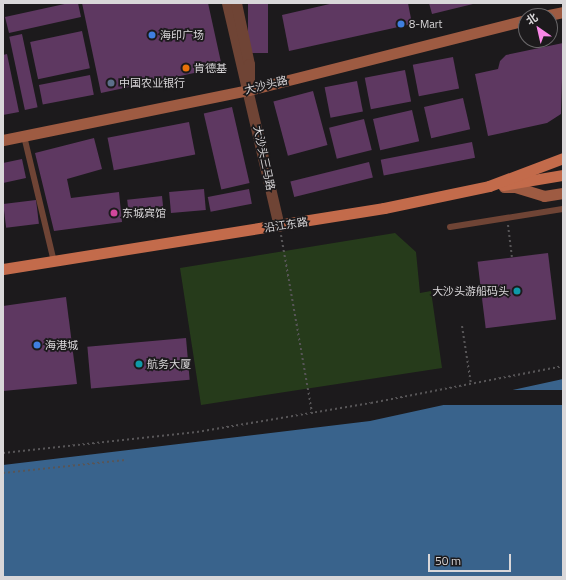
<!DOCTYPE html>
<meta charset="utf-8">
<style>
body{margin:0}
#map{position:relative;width:566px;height:580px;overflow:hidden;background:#1c1a1c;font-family:"Titillium Web","Noto Sans SC",sans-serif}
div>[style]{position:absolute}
.green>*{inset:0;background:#263b1b}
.water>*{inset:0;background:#39638c}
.pier>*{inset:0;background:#1c1a1c;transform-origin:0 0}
.building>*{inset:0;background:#5e3861;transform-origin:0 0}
.path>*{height:2px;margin-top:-1px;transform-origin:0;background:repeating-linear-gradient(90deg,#575557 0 2px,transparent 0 5px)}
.service>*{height:6px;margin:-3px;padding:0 3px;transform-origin:3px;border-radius:3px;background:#6f4435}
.tertiary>*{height:11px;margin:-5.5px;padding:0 5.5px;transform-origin:5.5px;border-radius:5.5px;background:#6f4435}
.secondary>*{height:11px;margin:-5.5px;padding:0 5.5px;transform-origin:5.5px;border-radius:5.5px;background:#9e5b42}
.primary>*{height:11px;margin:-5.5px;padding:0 5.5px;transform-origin:5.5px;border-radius:5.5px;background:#c36b4b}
.dots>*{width:11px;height:11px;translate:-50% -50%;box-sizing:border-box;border:2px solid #1c1a1c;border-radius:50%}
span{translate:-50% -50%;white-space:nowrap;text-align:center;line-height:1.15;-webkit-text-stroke:3.5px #1c1a1c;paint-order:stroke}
.poi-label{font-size:11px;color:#d9d7d9}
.left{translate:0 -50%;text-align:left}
.right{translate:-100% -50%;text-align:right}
.street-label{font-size:11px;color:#d9d7d9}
.frame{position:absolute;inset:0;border:4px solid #d9d7d9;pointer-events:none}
.north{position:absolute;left:518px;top:8px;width:40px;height:40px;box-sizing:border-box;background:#1c1a1c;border:1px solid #686668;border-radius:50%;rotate:326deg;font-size:11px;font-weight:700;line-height:16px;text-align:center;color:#d9d7d9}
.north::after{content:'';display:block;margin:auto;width:14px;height:18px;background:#fa87e7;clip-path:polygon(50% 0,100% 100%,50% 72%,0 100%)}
.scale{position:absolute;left:428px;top:554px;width:83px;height:18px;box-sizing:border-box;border:2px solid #d9d7d9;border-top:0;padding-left:5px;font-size:12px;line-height:14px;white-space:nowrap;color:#d9d7d9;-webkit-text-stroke:3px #1c1a1c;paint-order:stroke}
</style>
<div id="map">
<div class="green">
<div style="clip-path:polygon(395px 233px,416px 252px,420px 293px,431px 291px,442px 368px,201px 405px,180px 268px)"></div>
</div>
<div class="water">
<div style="clip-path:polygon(563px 379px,563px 577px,3px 577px,3px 465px,370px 421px)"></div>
</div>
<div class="pier">
<div style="left:563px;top:390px;width:15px;height:218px;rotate:90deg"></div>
</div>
<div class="building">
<div style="clip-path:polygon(69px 3px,78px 3px,81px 17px,9px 33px,5px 17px)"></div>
<div style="clip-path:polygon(82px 3px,208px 3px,222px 67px,101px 93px)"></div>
<div style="left:248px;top:3px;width:20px;height:50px"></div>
<div style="clip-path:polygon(334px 3px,408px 3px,412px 24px,289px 51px,282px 15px)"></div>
<div style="clip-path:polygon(429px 3px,473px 3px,473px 4px,432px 14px)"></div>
<div style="left:82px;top:31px;width:38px;height:53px;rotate:78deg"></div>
<div style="left:22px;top:34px;width:75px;height:13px;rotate:78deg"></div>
<div style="clip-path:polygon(563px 43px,561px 114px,547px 123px,488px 136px,475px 74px,498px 69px,500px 61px,506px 55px)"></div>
<div style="clip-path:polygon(7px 54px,19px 112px,3px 115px,3px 55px)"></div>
<div style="left:453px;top:57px;width:32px;height:41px;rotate:79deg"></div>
<div style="left:405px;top:70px;width:32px;height:41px;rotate:79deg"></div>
<div style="left:90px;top:75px;width:20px;height:52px;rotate:79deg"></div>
<div style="left:357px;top:81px;width:31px;height:33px;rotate:79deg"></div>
<div style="left:313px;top:91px;width:56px;height:41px;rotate:75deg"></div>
<div style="left:463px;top:98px;width:32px;height:40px;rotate:77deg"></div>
<div style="left:232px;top:107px;width:78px;height:29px;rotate:77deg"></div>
<div style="left:412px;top:110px;width:32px;height:40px;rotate:77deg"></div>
<div style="left:364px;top:119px;width:32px;height:36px;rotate:76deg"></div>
<div style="left:189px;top:122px;width:33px;height:83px;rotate:79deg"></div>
<div style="clip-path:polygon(94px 138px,102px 169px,67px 179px,71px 198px,119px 192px,122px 222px,54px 231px,35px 153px)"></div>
<div style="left:472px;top:142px;width:16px;height:93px;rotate:79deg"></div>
<div style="clip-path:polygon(22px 159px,26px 178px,3px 183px,3px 163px)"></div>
<div style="left:369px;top:162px;width:16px;height:81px;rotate:76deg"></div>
<div style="left:204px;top:189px;width:21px;height:35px;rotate:85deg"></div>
<div style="left:249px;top:189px;width:15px;height:42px;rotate:79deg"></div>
<div style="left:162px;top:196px;width:19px;height:35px;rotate:84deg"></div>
<div style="left:36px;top:200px;width:24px;height:33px;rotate:83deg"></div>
<div style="left:548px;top:253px;width:67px;height:71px;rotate:83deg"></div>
<div style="clip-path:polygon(66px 297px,77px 384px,3px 391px,3px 306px)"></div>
<div style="left:186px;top:338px;width:42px;height:99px;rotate:85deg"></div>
</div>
<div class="path">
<div style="left:508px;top:225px;width:32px;rotate:83deg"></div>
<div style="left:281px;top:235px;width:181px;rotate:80.1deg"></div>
<div style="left:462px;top:326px;width:59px;rotate:81.2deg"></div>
<div style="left:3px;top:453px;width:195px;rotate:-6.2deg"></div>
<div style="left:197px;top:432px;width:176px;rotate:-9.5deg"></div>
<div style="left:371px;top:403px;width:196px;rotate:-10.9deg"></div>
<div style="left:3px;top:473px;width:123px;rotate:-6.1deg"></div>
</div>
<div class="service">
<div style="left:24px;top:136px;width:130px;rotate:76.6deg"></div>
<div style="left:450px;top:227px;width:114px;rotate:-9.1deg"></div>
</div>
<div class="tertiary">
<div style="left:227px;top:3px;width:229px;rotate:76.9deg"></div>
<div style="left:236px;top:3px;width:62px;rotate:78deg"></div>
<div style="left:249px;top:64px;width:17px;rotate:90deg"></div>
</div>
<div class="secondary">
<div style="left:544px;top:16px;width:19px;rotate:-12deg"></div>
<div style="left:3px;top:140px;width:251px;rotate:-11.5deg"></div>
<div style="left:249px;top:90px;width:286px;rotate:-14.2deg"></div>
<div style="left:504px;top:187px;width:11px"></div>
<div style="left:515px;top:187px;width:30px;rotate:17deg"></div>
<div style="left:544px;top:196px;width:19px;rotate:-9deg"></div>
</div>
<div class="primary">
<div style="left:503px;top:185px;width:61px;rotate:-9.5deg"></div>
<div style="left:3px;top:269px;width:386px;rotate:-9.1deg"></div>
<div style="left:384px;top:208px;width:107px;rotate:-11.8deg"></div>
<div style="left:489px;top:186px;width:79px;rotate:-20.7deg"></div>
</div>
<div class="dots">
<div style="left:401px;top:24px;background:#3f7fe0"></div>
<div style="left:152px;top:35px;background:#3f7fe0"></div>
<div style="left:186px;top:68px;background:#e8710a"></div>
<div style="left:111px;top:83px;background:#5c6f8a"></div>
<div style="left:114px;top:213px;background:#d1479c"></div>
<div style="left:517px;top:291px;background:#0f9aa8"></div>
<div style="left:37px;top:345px;background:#3f7fe0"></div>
<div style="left:139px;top:364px;background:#0f9aa8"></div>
</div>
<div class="poi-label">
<span class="left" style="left:409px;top:24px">8-Mart</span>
<span class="left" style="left:160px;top:35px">海印广场</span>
<span class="left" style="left:194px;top:68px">肯德基</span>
<span class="left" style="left:119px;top:83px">中国农业银行</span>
<span class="left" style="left:122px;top:213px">东城宾馆</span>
<span class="right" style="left:509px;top:291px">大沙头游船码头</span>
<span class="left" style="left:45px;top:345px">海港城</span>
<span class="left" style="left:147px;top:364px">航务大厦</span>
</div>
<div class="street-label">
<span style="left:266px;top:85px;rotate:-14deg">大沙头路</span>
<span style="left:264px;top:158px;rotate:78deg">大沙头三马路</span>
<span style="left:286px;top:225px;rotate:-9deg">沿江东路</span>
</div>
<div class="frame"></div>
<div class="north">北</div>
<div class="scale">50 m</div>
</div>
